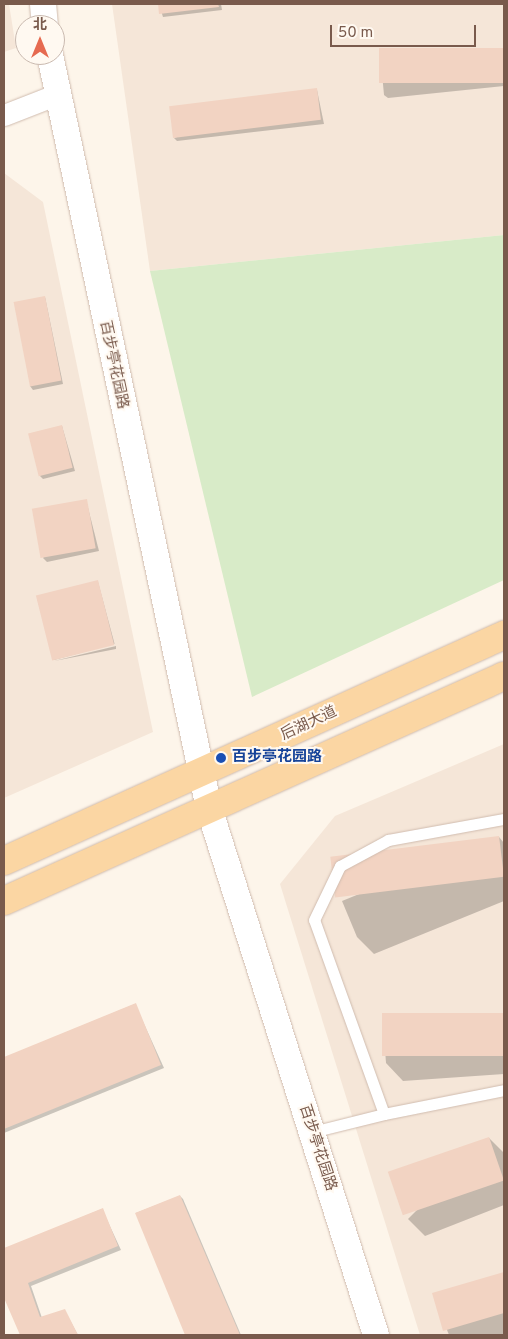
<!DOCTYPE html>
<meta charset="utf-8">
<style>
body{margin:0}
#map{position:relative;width:508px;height:1339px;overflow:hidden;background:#fdf5ea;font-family:Overpass,"Noto Sans SC",sans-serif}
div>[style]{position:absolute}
.residential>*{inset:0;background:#f5e6d8}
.green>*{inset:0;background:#d8ebc8}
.shadow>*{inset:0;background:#0003;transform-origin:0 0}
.building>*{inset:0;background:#f2d3c2;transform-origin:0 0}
.roads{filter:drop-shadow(0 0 1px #d0bcaf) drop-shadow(0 0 1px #d0bcaf)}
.service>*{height:11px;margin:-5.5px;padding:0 5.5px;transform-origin:5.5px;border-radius:5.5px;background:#fff}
.minor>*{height:21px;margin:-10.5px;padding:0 10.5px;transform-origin:10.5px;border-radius:10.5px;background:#fff}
.tertiary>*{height:26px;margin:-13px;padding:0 13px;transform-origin:13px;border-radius:13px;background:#fff}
.primary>*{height:28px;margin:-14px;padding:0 14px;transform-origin:14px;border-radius:14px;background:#fbd6a3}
.dots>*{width:14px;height:14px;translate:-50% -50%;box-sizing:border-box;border:2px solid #fff9f1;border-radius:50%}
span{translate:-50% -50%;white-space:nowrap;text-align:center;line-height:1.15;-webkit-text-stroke:4px #fff9f1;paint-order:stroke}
.street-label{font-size:15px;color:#795a4c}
.transit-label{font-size:15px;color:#164399;font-weight:700}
.left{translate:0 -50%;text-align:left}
.frame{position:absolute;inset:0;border:5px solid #795a4c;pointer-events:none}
.north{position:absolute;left:15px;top:15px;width:50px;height:50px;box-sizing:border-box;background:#fff9f1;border:1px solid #c9b9af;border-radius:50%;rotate:0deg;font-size:14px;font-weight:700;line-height:20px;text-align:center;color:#795a4c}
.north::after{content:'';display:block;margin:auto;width:18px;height:22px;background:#e66a50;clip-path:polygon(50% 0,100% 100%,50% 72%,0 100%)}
.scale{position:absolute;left:330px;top:25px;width:146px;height:22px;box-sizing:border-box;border:2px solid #795a4c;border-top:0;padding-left:6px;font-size:15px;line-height:18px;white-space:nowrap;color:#795a4c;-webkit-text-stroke:4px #fff9f1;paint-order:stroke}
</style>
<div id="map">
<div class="residential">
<div style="clip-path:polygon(4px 4px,9px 4px,16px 48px,4px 52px)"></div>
<div style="clip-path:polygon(112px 4px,504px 4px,504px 235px,150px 271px)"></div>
<div style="clip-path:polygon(4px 173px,43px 202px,153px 732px,4px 798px)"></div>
<div style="clip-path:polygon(504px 744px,504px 1335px,420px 1335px,280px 884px,335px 816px)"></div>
</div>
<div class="green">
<div style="clip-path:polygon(504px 235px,504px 580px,252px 697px,150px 271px)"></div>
</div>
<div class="shadow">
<div style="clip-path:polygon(159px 4px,221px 4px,222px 10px,163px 17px)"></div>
<div style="clip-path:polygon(504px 50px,504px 86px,388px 98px,384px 95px,381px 63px)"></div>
<div style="clip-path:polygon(317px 90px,324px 124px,177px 141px,174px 138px)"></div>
<div style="clip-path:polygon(45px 297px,63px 384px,33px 390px,30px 386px)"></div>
<div style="clip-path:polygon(62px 426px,75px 471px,43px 479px,40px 476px)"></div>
<div style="clip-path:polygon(86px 500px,99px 551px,47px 562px,43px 558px)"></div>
<div style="left:98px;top:582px;width:64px;height:63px;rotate:75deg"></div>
<div style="clip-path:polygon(116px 646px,116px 649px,54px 661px)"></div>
<div style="clip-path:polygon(499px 837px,504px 843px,504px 901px,374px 954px,357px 937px,342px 901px)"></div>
<div style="clip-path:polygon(135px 1004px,164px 1068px,4px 1133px,4px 1058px)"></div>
<div style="clip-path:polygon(504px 1014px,504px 1074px,403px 1081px,386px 1063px,383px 1022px)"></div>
<div style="clip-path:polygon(489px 1138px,504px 1153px,504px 1205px,425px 1236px,408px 1219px)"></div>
<div style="clip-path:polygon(180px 1196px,183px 1199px,241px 1335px,186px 1335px,136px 1213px)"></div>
<div style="clip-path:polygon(102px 1209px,121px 1250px,31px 1286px,42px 1318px,65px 1311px,78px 1335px,21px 1335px,4px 1295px,4px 1249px)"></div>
<div style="clip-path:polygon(504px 1273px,504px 1335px,449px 1335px,433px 1294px)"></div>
</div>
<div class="building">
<div style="clip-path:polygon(158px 4px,218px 4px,219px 7px,159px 14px)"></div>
<div style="left:504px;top:48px;width:35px;height:125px;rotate:90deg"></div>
<div style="left:317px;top:88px;width:32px;height:149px;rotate:83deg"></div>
<div style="left:45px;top:296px;width:86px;height:32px;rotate:79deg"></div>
<div style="left:62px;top:425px;width:44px;height:35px;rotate:76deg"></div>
<div style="left:87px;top:499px;width:50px;height:56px;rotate:80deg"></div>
<div style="left:98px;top:580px;width:67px;height:64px;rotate:76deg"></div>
<div style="left:499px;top:836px;width:41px;height:170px;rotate:83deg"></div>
<div style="clip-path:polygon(136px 1003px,161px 1065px,4px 1129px,4px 1057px)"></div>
<div style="left:504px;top:1013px;width:43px;height:122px;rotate:90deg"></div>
<div style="left:489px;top:1137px;width:46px;height:107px;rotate:71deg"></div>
<div style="clip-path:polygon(180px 1195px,240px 1335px,185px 1335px,135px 1213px)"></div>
<div style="clip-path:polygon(103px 1208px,118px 1246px,28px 1283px,40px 1317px,65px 1309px,78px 1335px,20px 1335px,4px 1298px,4px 1248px)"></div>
<div style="clip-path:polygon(504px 1272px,504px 1313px,443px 1331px,432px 1293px)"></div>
</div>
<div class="roads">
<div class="service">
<div style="left:384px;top:1114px;width:122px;rotate:-11.3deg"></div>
<div style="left:312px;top:1132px;width:74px;rotate:-14deg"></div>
<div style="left:384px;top:1114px;width:206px;rotate:-109.8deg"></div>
<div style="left:314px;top:920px;width:60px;rotate:-64.3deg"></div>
<div style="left:340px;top:866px;width:55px;rotate:-28.4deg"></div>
<div style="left:388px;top:840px;width:118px;rotate:-10.3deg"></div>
</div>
<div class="minor">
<div style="left:4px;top:115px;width:55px;rotate:-21.4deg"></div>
</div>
<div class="tertiary">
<div style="left:43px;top:4px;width:21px;rotate:85deg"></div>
<div style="left:50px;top:55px;width:770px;rotate:78.08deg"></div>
<div style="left:209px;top:808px;width:553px;rotate:72.42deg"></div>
</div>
<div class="primary">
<div style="left:4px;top:861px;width:549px;rotate:-24.32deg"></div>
<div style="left:4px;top:901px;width:548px;rotate:-24.23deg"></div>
</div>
</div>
<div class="dots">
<div style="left:221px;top:758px;background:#1a4fb4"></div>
</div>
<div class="street-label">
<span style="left:113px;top:365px;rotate:78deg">百步亭花园路</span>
<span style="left:309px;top:724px;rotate:-25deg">后湖大道</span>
<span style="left:317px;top:1148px;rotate:72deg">百步亭花园路</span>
</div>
<div class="transit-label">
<span class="left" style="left:232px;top:758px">百步亭花园路</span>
</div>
<div class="frame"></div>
<div class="north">北</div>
<div class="scale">50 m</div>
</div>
